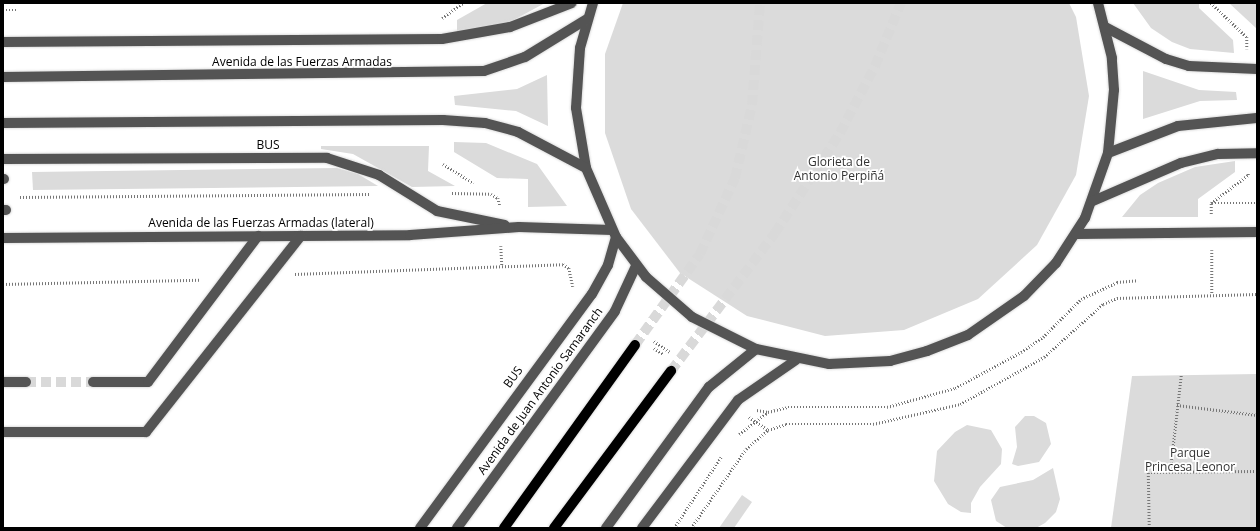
<!DOCTYPE html>
<meta charset="utf-8">
<style>
body{margin:0}
#map{position:relative;width:1260px;height:531px;overflow:hidden;background:#fff;font-family:"Open Sans",sans-serif}
div>[style]{position:absolute}
.green>*{inset:0;background:#dbdbdb}
.minor-tunnel>*{height:10px;margin-top:-5px;transform-origin:0;background:repeating-linear-gradient(90deg,#d9d9d9 0 10px,transparent 0 15px)}
.major-tunnel>*{height:10px;margin-top:-5px;transform-origin:0;background:repeating-linear-gradient(90deg,#d9d9d9 0 10px,transparent 0 15px)}
.path>*{height:2.5px;margin-top:-1.25px;transform-origin:0;background:repeating-linear-gradient(90deg,#767676 0 1px,transparent 0 3px)}
.roads{filter:drop-shadow(0 0 1px #dbdbdb) drop-shadow(0 0 1px #dbdbdb)}
.minor>*{height:10px;margin:-5px;padding:0 5px;transform-origin:5px;border-radius:5px;background:#545454}
.major>*{height:10px;margin:-5px;padding:0 5px;transform-origin:5px;border-radius:5px;background:#000}
span{translate:-50% -50%;white-space:nowrap;text-align:center;line-height:1.15;-webkit-text-stroke:3.5px #fff;paint-order:stroke}
.street-label{font-size:12px;color:#000}
.park-label{font-size:12px;color:#323232}
.frame{position:absolute;inset:0;border:4px solid #000;pointer-events:none}
</style>
<div id="map">
<div class="green">
<div style="clip-path:polygon(487px 3px,545px 3px,510px 22px,457px 32px,457px 20px)"></div>
<div style="clip-path:polygon(623px 3px,1069px 3px,1076px 17px,1089px 96px,1076px 175px,1037px 245px,978px 299px,904px 330px,825px 336px,747px 316px,680px 273px,631px 209px,605px 133px,605px 54px)"></div>
<div style="clip-path:polygon(1133px 3px,1199px 3px,1199px 8px,1233px 40px,1234px 53px,1190px 49px,1172px 42px,1151px 28px)"></div>
<div style="clip-path:polygon(1229px 3px,1257px 3px,1257px 29px)"></div>
<div style="clip-path:polygon(1143px 71px,1199px 90px,1236px 92px,1237px 100px,1200px 101px,1143px 119px)"></div>
<div style="clip-path:polygon(547px 75px,548px 126px,516px 111px,455px 105px,454px 96px,517px 89px)"></div>
<div style="clip-path:polygon(454px 142px,486px 143px,537px 164px,567px 206px,528px 207px,528px 179px,497px 178px,454px 152px)"></div>
<div style="clip-path:polygon(321px 146px,429px 146px,428px 171px,455px 186px,412px 187px,353px 154px,321px 149px)"></div>
<div style="clip-path:polygon(1235px 161px,1235px 172px,1198px 199px,1198px 217px,1122px 217px,1140px 195px,1158px 183px,1195px 167px)"></div>
<div style="clip-path:polygon(337px 168px,358px 174px,378px 186px,33px 190px,32px 172px)"></div>
<div style="clip-path:polygon(1257px 374px,1257px 528px,1111px 528px,1132px 376px)"></div>
<div style="clip-path:polygon(1025px 416px,1034px 416px,1046px 423px,1051px 444px,1039px 462px,1018px 466px,1012px 464px,1017px 447px,1015px 427px)"></div>
<div style="clip-path:polygon(967px 425px,991px 430px,1002px 449px,1001px 464px,980px 487px,971px 503px,971px 513px,961px 512px,948px 504px,934px 481px,937px 451px,955px 432px)"></div>
<div style="clip-path:polygon(1053px 468px,1060px 499px,1056px 512px,1045px 523px,1036px 528px,1007px 528px,996px 521px,991px 500px,1000px 487px,1033px 480px)"></div>
<div style="clip-path:polygon(742px 495px,752px 502px,734px 528px,719px 528px)"></div>
</div>
<div class="minor-tunnel">
<div style="left:26px;top:382px;width:67px"></div>
</div>
<div class="major-tunnel">
<div style="left:635px;top:345px;width:112px;rotate:-54.5deg"></div>
<div style="left:700px;top:254px;width:84px;rotate:-65.3deg"></div>
<div style="left:735px;top:178px;width:75px;rotate:-76.9deg"></div>
<div style="left:752px;top:105px;width:102px;rotate:-85.5deg"></div>
<div style="left:671px;top:371px;width:173px;rotate:-53deg"></div>
<div style="left:775px;top:233px;width:119px;rotate:-57deg"></div>
<div style="left:840px;top:133px;width:76px;rotate:-62.4deg"></div>
<div style="left:875px;top:66px;width:68px;rotate:-67.6deg"></div>
</div>
<div class="path">
<div style="left:1211px;top:3px;width:50px;rotate:43.4deg"></div>
<div style="left:1247px;top:37px;width:12px;rotate:90deg"></div>
<div style="left:3px;top:10px;width:13px"></div>
<div style="left:442px;top:18px;width:26px;rotate:-36deg"></div>
<div style="left:443px;top:164px;width:36px;rotate:32deg"></div>
<div style="left:452px;top:193px;width:39px;rotate:1deg"></div>
<div style="left:491px;top:194px;width:8px;rotate:30deg"></div>
<div style="left:498px;top:198px;width:8px;rotate:76deg"></div>
<div style="left:20px;top:197px;width:351px;rotate:-0.5deg"></div>
<div style="left:1212px;top:203px;width:45px"></div>
<div style="left:1211px;top:214px;width:11px;rotate:-90deg"></div>
<div style="left:1211px;top:203px;width:46px;rotate:-37.1deg"></div>
<div style="left:1248px;top:175px;width:3px;rotate:-90deg"></div>
<div style="left:501px;top:246px;width:20px;rotate:87deg"></div>
<div style="left:1212px;top:250px;width:44px;rotate:90deg"></div>
<div style="left:295px;top:274px;width:268px;rotate:-2.1deg"></div>
<div style="left:563px;top:264px;width:7px;rotate:34deg"></div>
<div style="left:569px;top:268px;width:19px;rotate:78deg"></div>
<div style="left:3px;top:284px;width:197px;rotate:-1.2deg"></div>
<div style="left:654px;top:341px;width:19px;rotate:35deg"></div>
<div style="left:654px;top:348px;width:11px;rotate:34deg"></div>
<div style="left:1177px;top:405px;width:81px;rotate:7.1deg"></div>
<div style="left:757px;top:410px;width:11px;rotate:10deg"></div>
<div style="left:749px;top:417px;width:23px;rotate:34deg"></div>
<div style="left:739px;top:434px;width:36px;rotate:-37deg"></div>
<div style="left:768px;top:412px;width:21px;rotate:-14deg"></div>
<div style="left:788px;top:407px;width:99px"></div>
<div style="left:887px;top:407px;width:71px;rotate:-15.6deg"></div>
<div style="left:955px;top:388px;width:75px;rotate:-28.6deg"></div>
<div style="left:1021px;top:352px;width:27px;rotate:-34deg"></div>
<div style="left:1043px;top:337px;width:54px;rotate:-45deg"></div>
<div style="left:1081px;top:299px;width:40px;rotate:-25deg"></div>
<div style="left:1117px;top:282px;width:21px;rotate:-5deg"></div>
<div style="left:1170px;top:472px;width:98px;rotate:-83.5deg"></div>
<div style="left:674px;top:528px;width:85px;rotate:-56.5deg"></div>
<div style="left:691px;top:528px;width:96px;rotate:-55.2deg"></div>
<div style="left:746px;top:449px;width:29px;rotate:-41deg"></div>
<div style="left:768px;top:430px;width:19px;rotate:-18deg"></div>
<div style="left:786px;top:424px;width:87px"></div>
<div style="left:873px;top:424px;width:89px;rotate:-12.9deg"></div>
<div style="left:960px;top:404px;width:96px;rotate:-29.2deg"></div>
<div style="left:1044px;top:357px;width:79px;rotate:-41.9deg"></div>
<div style="left:1103px;top:304px;width:15px;rotate:-23deg"></div>
<div style="left:1117px;top:298px;width:140px;rotate:-1.6deg"></div>
<div style="left:1149px;top:528px;width:56px;rotate:-91deg"></div>
<div style="left:1148px;top:472px;width:109px;rotate:-0.5deg"></div>
</div>
<div class="roads">
<div class="minor">
<div style="left:593px;top:3px;width:47px;rotate:106.1deg"></div>
<div style="left:580px;top:48px;width:60px;rotate:93.8deg"></div>
<div style="left:576px;top:108px;width:61px;rotate:80.5deg"></div>
<div style="left:586px;top:168px;width:75px;rotate:66.5deg"></div>
<div style="left:616px;top:237px;width:50px;rotate:53.1deg"></div>
<div style="left:646px;top:277px;width:61px;rotate:41deg"></div>
<div style="left:692px;top:317px;width:72px;rotate:26.6deg"></div>
<div style="left:756px;top:349px;width:75px;rotate:11.6deg"></div>
<div style="left:829px;top:364px;width:61px;rotate:-2.8deg"></div>
<div style="left:890px;top:361px;width:38px;rotate:-15deg"></div>
<div style="left:927px;top:351px;width:44px;rotate:-21.3deg"></div>
<div style="left:968px;top:335px;width:68px;rotate:-34.9deg"></div>
<div style="left:1024px;top:296px;width:46px;rotate:-45.9deg"></div>
<div style="left:1056px;top:263px;width:54px;rotate:-57.2deg"></div>
<div style="left:1085px;top:218px;width:69px;rotate:-70.5deg"></div>
<div style="left:1108px;top:153px;width:63px;rotate:-84.6deg"></div>
<div style="left:1114px;top:90px;width:32px;rotate:-94deg"></div>
<div style="left:1112px;top:58px;width:57px;rotate:-104.3deg"></div>
<div style="left:1105px;top:27px;width:69px;rotate:27.7deg"></div>
<div style="left:1166px;top:59px;width:24px;rotate:17deg"></div>
<div style="left:1189px;top:66px;width:68px;rotate:2.5deg"></div>
<div style="left:3px;top:42px;width:439px;rotate:-0.4deg"></div>
<div style="left:442px;top:39px;width:69px;rotate:-10deg"></div>
<div style="left:510px;top:27px;width:66px;rotate:-21.2deg"></div>
<div style="left:3px;top:77px;width:481px;rotate:-0.7deg"></div>
<div style="left:484px;top:71px;width:43px;rotate:-18.9deg"></div>
<div style="left:525px;top:57px;width:73px;rotate:-31.5deg"></div>
<div style="left:3px;top:123px;width:440px;rotate:-0.4deg"></div>
<div style="left:443px;top:120px;width:42px;rotate:4.1deg"></div>
<div style="left:485px;top:123px;width:34px;rotate:15deg"></div>
<div style="left:518px;top:132px;width:77px;rotate:27.9deg"></div>
<div style="left:1108px;top:153px;width:75px;rotate:-21.1deg"></div>
<div style="left:1178px;top:126px;width:79px;rotate:-5.8deg"></div>
<div style="left:3px;top:159px;width:324px;rotate:-0.2deg"></div>
<div style="left:327px;top:158px;width:55px;rotate:18.1deg"></div>
<div style="left:379px;top:175px;width:68px;rotate:31.8deg"></div>
<div style="left:437px;top:211px;width:69px;rotate:11.6deg"></div>
<div style="left:3px;top:179px;width:1px"></div>
<div style="left:1093px;top:201px;width:96px;rotate:-23.4deg"></div>
<div style="left:1181px;top:163px;width:38px;rotate:-14deg"></div>
<div style="left:1218px;top:154px;width:39px;rotate:-1deg"></div>
<div style="left:3px;top:210px;width:3px"></div>
<div style="left:1076px;top:234px;width:181px;rotate:-0.6deg"></div>
<div style="left:3px;top:238px;width:407px;rotate:-0.4deg"></div>
<div style="left:410px;top:235px;width:109px;rotate:-4.2deg"></div>
<div style="left:519px;top:227px;width:93px;rotate:1.8deg"></div>
<div style="left:3px;top:382px;width:23px"></div>
<div style="left:93px;top:382px;width:55px"></div>
<div style="left:148px;top:382px;width:183px;rotate:-53deg"></div>
<div style="left:3px;top:432px;width:143px"></div>
<div style="left:146px;top:432px;width:250px;rotate:-51.7deg"></div>
<div style="left:420px;top:528px;width:290px;rotate:-53.7deg"></div>
<div style="left:592px;top:294px;width:33px;rotate:-61deg"></div>
<div style="left:608px;top:265px;width:29px;rotate:-74deg"></div>
<div style="left:457px;top:528px;width:268px;rotate:-53.9deg"></div>
<div style="left:615px;top:311px;width:50px;rotate:-65deg"></div>
<div style="left:606px;top:528px;width:175px;rotate:-53.9deg"></div>
<div style="left:709px;top:387px;width:60px;rotate:-39deg"></div>
<div style="left:642px;top:528px;width:160px;rotate:-53.1deg"></div>
<div style="left:738px;top:400px;width:70px;rotate:-34.6deg"></div>
</div>
<div class="major">
<div style="left:504px;top:528px;width:225px;rotate:-54.4deg"></div>
<div style="left:554px;top:528px;width:196px;rotate:-53.3deg"></div>
</div>
</div>
<div class="street-label">
<span style="left:302px;top:62px">Avenida de las Fuerzas Armadas</span>
<span style="left:268px;top:145px">BUS</span>
<span style="left:261px;top:223px">Avenida de las Fuerzas Armadas (lateral)</span>
<span style="left:513px;top:377px;rotate:-54deg">BUS</span>
<span style="left:540px;top:391px;rotate:-54deg">Avenida de Juan Antonio Samaranch</span>
</div>
<div class="park-label">
<span style="left:839px;top:169px">Glorieta de<br>Antonio Perpiñá</span>
<span style="left:1190px;top:460px">Parque<br>Princesa Leonor</span>
</div>
<div class="frame"></div>
</div>
